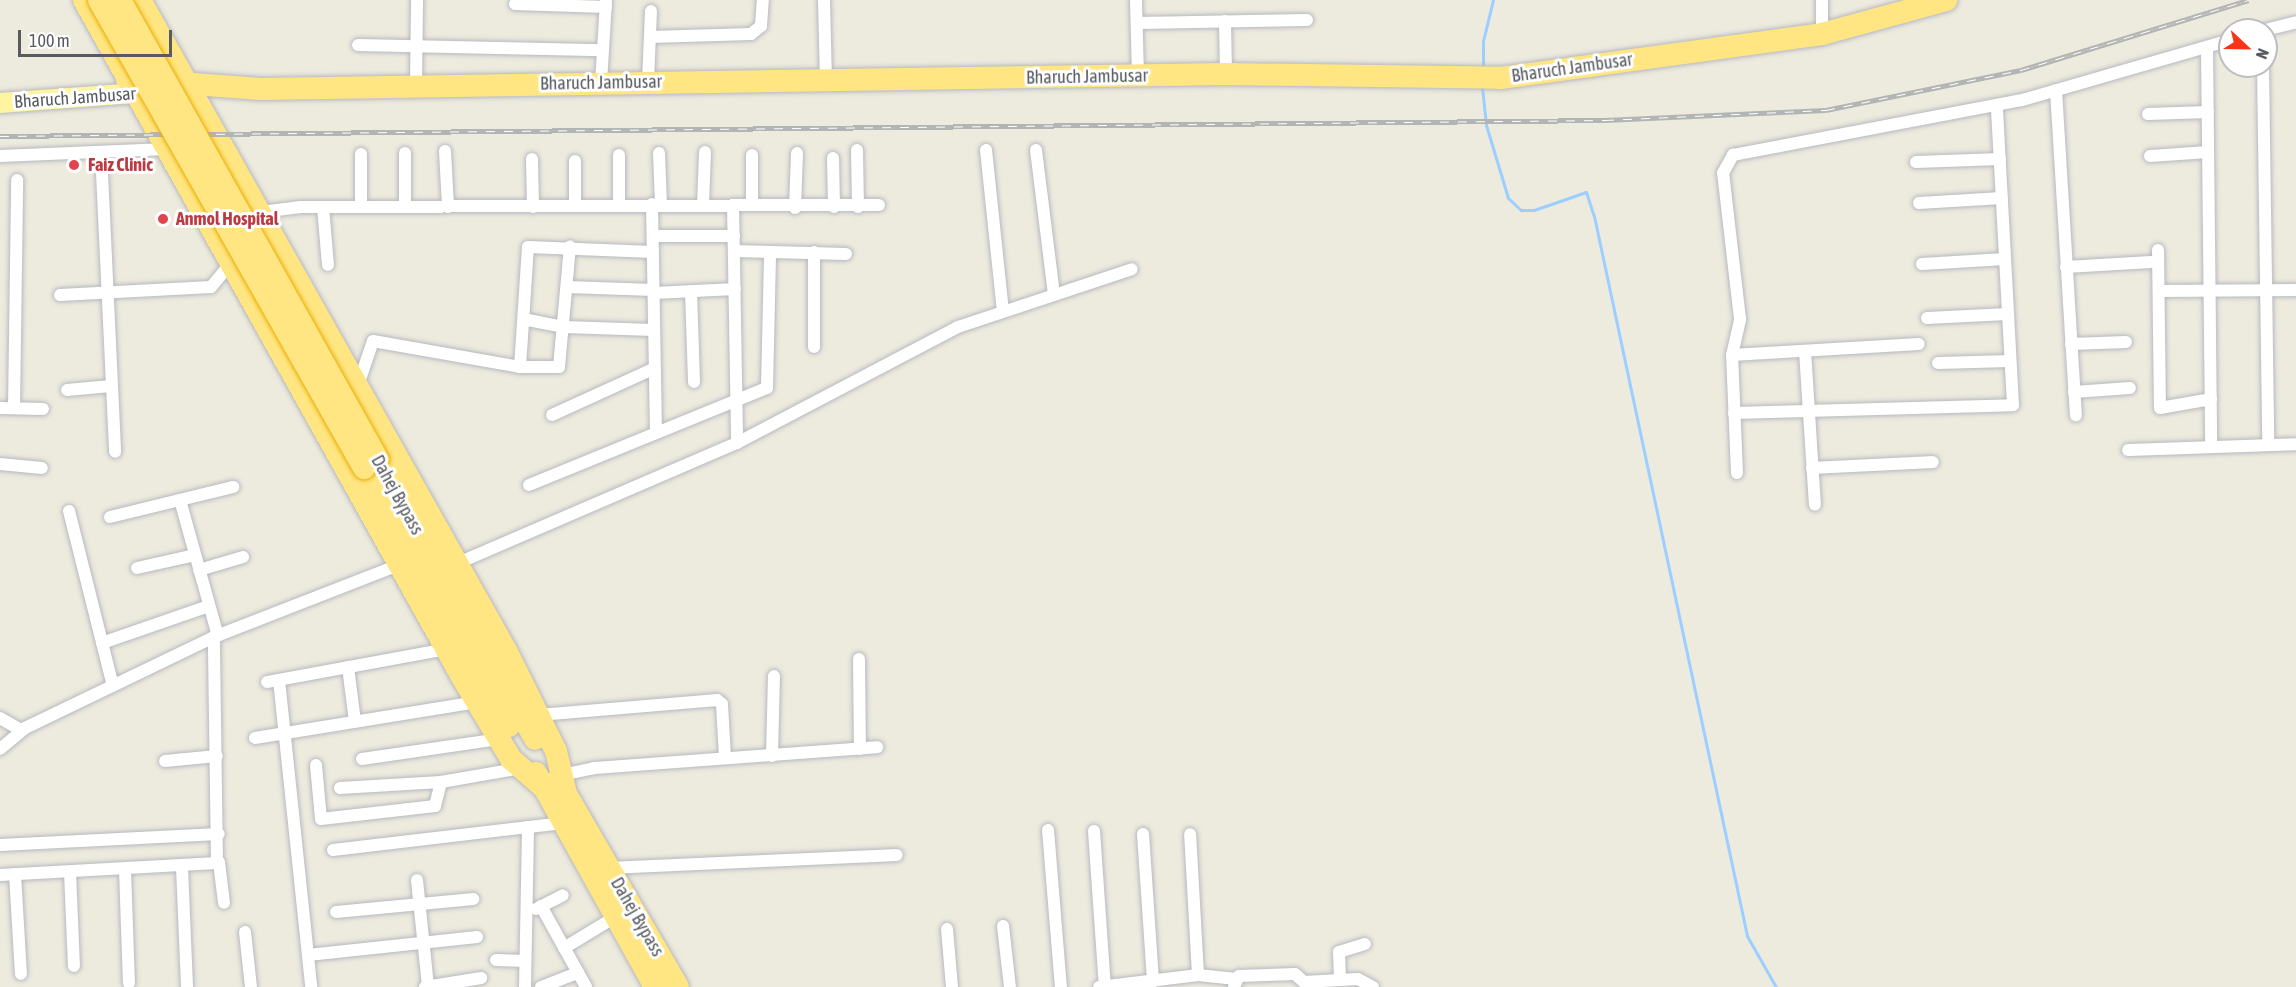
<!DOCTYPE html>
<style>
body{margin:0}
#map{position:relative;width:2296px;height:987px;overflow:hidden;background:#edeade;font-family:"Asap Condensed",sans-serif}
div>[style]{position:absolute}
.stream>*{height:3px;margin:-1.5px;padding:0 1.5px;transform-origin:1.5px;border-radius:1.5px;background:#9ccfff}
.roads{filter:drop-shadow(0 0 2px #b7b9bf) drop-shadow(0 0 2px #b7b9bf)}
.street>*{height:12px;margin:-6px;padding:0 6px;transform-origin:6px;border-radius:6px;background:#fff}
.primary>*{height:20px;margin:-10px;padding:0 10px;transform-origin:10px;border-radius:10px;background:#fff5a1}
.highway>*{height:22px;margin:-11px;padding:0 11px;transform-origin:11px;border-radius:11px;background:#ffe683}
.rail>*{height:5px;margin-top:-2.5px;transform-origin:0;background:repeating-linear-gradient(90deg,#fff 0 9px,#b3b4b4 0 18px);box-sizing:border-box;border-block:2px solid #b3b4b4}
.bridges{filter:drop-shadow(0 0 2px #ebae00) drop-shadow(0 0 2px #ebae00)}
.highway-bridge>*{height:22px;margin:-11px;padding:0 11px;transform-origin:11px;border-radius:11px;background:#ffe683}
.dots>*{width:16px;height:16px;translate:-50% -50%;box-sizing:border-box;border:3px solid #fff;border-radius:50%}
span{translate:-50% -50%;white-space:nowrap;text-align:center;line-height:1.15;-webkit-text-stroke:6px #fff;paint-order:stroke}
.street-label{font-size:18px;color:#585b61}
.health-label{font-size:18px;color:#be3a42;font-weight:700}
.left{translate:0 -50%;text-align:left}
.north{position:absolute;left:2218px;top:18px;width:60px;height:60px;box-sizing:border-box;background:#fff;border:2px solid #bcbdc0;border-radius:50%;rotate:112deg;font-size:16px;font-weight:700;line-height:24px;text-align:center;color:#585b61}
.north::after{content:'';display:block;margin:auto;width:21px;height:27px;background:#fa3517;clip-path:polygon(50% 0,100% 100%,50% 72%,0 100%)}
.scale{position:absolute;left:18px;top:30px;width:154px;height:27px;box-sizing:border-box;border:3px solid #585b61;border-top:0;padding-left:8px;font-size:18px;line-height:21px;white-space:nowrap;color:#585b61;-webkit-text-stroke:4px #fff;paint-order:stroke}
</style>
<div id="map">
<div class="stream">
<div style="left:1483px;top:68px;width:27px;rotate:-90deg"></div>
<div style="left:1483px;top:41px;width:42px;rotate:-76.3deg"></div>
<div style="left:1482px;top:87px;width:38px;rotate:84deg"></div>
<div style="left:1486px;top:125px;width:76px;rotate:73.2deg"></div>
<div style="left:1508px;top:198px;width:18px;rotate:43deg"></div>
<div style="left:1521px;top:210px;width:13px"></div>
<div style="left:1534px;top:210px;width:55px;rotate:-19.1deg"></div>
<div style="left:1586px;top:192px;width:25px;rotate:72deg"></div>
<div style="left:1594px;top:216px;width:736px;rotate:78deg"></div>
<div style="left:1747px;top:936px;width:59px;rotate:60.4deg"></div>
</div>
<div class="roads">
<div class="street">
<div style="left:824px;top:0;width:81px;rotate:88.6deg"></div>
<div style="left:1136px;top:0;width:76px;rotate:88.5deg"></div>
<div style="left:515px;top:4px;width:91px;rotate:1.9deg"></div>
<div style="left:1225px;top:21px;width:53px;rotate:88.9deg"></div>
<div style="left:1138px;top:23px;width:169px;rotate:-1deg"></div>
<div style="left:2265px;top:30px;width:32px;rotate:-14deg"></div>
<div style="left:1822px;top:34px;width:34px;rotate:-90deg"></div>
<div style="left:650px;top:37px;width:101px;rotate:-1.7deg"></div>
<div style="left:751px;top:34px;width:13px;rotate:-39deg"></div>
<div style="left:761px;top:26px;width:26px;rotate:-86deg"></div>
<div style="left:358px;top:45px;width:245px;rotate:1.2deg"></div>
<div style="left:2207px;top:47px;width:400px;rotate:89.4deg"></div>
<div style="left:2263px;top:66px;width:379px;rotate:89.2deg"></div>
<div style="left:648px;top:82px;width:71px;rotate:-87.6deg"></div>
<div style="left:601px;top:83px;width:82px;rotate:-86.5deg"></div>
<div style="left:416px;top:85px;width:85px;rotate:-89.3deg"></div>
<div style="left:2056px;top:90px;width:326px;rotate:86.5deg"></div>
<div style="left:2148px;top:114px;width:60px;rotate:-1.9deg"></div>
<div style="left:857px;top:150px;width:57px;rotate:89deg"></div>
<div style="left:986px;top:150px;width:162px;rotate:84deg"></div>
<div style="left:1036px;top:150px;width:145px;rotate:82.9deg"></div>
<div style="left:445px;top:151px;width:56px;rotate:86.9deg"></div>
<div style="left:101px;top:152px;width:300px;rotate:87.3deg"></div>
<div style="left:659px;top:153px;width:51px;rotate:87.8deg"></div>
<div style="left:361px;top:154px;width:53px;rotate:90deg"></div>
<div style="left:619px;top:155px;width:49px;rotate:90deg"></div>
<div style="left:0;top:156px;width:167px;rotate:-2.4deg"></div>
<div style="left:2150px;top:156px;width:58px;rotate:-3.9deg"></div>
<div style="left:833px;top:158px;width:49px;rotate:88.8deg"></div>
<div style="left:532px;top:159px;width:48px;rotate:88.8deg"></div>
<div style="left:1916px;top:162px;width:84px;rotate:-2deg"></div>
<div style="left:1919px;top:203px;width:83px;rotate:-3.4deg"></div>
<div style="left:652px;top:204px;width:228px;rotate:89deg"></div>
<div style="left:703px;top:205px;width:53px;rotate:-87.8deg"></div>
<div style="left:733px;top:205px;width:238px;rotate:89deg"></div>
<div style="left:752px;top:205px;width:50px;rotate:-90deg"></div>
<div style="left:575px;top:206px;width:45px;rotate:-90deg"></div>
<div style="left:323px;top:207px;width:58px;rotate:85.1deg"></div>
<div style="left:405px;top:207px;width:54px;rotate:-90deg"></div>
<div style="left:795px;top:208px;width:55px;rotate:-87.9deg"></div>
<div style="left:261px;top:212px;width:40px;rotate:-7.1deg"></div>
<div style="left:301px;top:207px;width:578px;rotate:-0.2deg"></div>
<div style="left:653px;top:236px;width:81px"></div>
<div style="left:2158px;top:250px;width:158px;rotate:89.3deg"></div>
<div style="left:2160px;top:408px;width:52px;rotate:-10deg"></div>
<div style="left:735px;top:251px;width:111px;rotate:1.5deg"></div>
<div style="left:814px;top:252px;width:95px;rotate:90deg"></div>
<div style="left:1922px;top:264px;width:83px;rotate:-3.4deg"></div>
<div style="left:2066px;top:267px;width:85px;rotate:-3.4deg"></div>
<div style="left:567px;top:287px;width:87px;rotate:2deg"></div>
<div style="left:691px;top:291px;width:91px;rotate:88.1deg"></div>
<div style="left:2161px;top:291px;width:135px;rotate:-0.4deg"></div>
<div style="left:654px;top:293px;width:81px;rotate:-2.8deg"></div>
<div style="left:60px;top:295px;width:151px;rotate:-3deg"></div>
<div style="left:211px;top:287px;width:31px;rotate:-50deg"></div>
<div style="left:1927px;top:318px;width:81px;rotate:-2.8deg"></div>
<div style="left:528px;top:320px;width:37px;rotate:11deg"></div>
<div style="left:564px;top:327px;width:90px;rotate:1.9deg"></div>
<div style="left:2071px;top:344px;width:55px;rotate:-2.1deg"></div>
<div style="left:1805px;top:351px;width:154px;rotate:86.3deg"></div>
<div style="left:1732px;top:355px;width:187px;rotate:-3.4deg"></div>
<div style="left:1938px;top:363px;width:72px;rotate:-1.6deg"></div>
<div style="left:520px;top:367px;width:120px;rotate:-86.2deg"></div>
<div style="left:528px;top:247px;width:125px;rotate:2.3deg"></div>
<div style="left:358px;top:385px;width:46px;rotate:-71.2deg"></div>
<div style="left:373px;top:341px;width:149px;rotate:10deg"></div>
<div style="left:520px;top:367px;width:39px"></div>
<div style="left:559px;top:367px;width:121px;rotate:-84.8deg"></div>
<div style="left:67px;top:390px;width:44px;rotate:-5.2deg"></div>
<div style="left:2074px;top:392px;width:56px;rotate:-4.1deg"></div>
<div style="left:0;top:408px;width:43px;rotate:1.3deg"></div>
<div style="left:14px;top:408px;width:228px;rotate:-89.2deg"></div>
<div style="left:1734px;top:413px;width:279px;rotate:-1.6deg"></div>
<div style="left:2013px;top:405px;width:300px;rotate:-93.1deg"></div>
<div style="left:552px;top:415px;width:113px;rotate:-24.5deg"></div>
<div style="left:2128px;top:450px;width:168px;rotate:-2deg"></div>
<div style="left:0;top:464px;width:42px;rotate:5.4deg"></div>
<div style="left:1812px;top:468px;width:121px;rotate:-2.8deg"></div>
<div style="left:1737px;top:473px;width:118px;rotate:-92.4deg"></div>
<div style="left:1732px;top:355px;width:37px;rotate:-77deg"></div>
<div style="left:1740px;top:319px;width:147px;rotate:-96.6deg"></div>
<div style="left:1723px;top:173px;width:21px;rotate:-61deg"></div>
<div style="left:1733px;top:155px;width:294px;rotate:-10.8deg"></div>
<div style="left:2022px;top:100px;width:216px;rotate:-16.1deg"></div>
<div style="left:529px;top:485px;width:257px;rotate:-22.2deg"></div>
<div style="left:767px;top:388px;width:136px;rotate:-88.7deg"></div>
<div style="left:180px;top:500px;width:141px;rotate:74.4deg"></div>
<div style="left:69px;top:511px;width:180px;rotate:75.9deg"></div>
<div style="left:110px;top:517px;width:127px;rotate:-13.7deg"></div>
<div style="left:458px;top:563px;width:304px;rotate:-23.3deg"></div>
<div style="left:737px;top:443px;width:250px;rotate:-27.7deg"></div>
<div style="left:958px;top:327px;width:183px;rotate:-18.4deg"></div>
<div style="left:137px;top:568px;width:59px;rotate:-12.6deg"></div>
<div style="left:199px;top:570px;width:46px;rotate:-16.5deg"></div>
<div style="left:102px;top:643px;width:113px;rotate:-19.1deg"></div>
<div style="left:859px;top:659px;width:90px;rotate:89.4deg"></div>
<div style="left:348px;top:667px;width:55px;rotate:82.7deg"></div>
<div style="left:279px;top:680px;width:309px;rotate:84deg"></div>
<div style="left:267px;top:682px;width:183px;rotate:-10.4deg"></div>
<div style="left:539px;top:715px;width:179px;rotate:-4.8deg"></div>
<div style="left:717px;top:700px;width:6px;rotate:39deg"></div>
<div style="left:722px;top:704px;width:54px;rotate:86.8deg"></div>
<div style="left:0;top:718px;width:24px;rotate:30deg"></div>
<div style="left:255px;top:738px;width:225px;rotate:-9.2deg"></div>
<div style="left:0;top:749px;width:33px;rotate:-40deg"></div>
<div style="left:25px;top:728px;width:210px;rotate:-25.7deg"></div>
<div style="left:214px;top:637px;width:199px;rotate:-21.3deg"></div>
<div style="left:772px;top:756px;width:80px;rotate:-88.6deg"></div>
<div style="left:362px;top:759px;width:138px;rotate:-8.3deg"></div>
<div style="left:165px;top:761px;width:52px;rotate:-5.5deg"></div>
<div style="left:316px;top:765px;width:54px;rotate:84.7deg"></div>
<div style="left:321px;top:819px;width:115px;rotate:-6.5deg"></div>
<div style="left:435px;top:806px;width:25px;rotate:-76deg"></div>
<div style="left:441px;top:782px;width:81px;rotate:-9.9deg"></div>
<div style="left:557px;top:776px;width:38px;rotate:-12deg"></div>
<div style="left:594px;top:768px;width:284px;rotate:-4.2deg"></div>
<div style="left:340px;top:788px;width:101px;rotate:-3.4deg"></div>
<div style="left:1048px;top:830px;width:158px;rotate:85.3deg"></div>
<div style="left:1094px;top:831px;width:156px;rotate:86deg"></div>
<div style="left:1143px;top:834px;width:148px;rotate:86.1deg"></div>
<div style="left:0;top:845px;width:219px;rotate:-2.9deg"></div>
<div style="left:333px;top:850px;width:232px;rotate:-6.7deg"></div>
<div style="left:219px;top:862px;width:41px;rotate:83deg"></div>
<div style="left:182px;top:867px;width:120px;rotate:87.6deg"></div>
<div style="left:609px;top:868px;width:288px;rotate:-2.6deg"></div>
<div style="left:125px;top:870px;width:113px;rotate:88deg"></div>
<div style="left:70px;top:872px;width:94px;rotate:87.6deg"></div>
<div style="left:15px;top:874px;width:100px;rotate:86.6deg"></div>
<div style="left:0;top:875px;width:217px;rotate:-3.2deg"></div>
<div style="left:217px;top:863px;width:226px;rotate:-90.8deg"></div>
<div style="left:417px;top:880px;width:108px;rotate:84.1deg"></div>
<div style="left:541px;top:906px;width:93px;rotate:60.9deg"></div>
<div style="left:536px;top:909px;width:30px;rotate:-27deg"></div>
<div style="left:336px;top:912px;width:138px;rotate:-5.4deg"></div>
<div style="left:1003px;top:926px;width:61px;rotate:83.5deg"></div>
<div style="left:947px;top:929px;width:58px;rotate:85.1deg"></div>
<div style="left:245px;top:932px;width:55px;rotate:83.8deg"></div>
<div style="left:564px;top:948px;width:60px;rotate:-31.3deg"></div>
<div style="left:308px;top:955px;width:170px;rotate:-6.1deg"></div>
<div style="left:496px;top:960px;width:29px;rotate:2deg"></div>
<div style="left:1198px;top:975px;width:36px;rotate:6deg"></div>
<div style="left:1340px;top:980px;width:28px;rotate:-92deg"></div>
<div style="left:1339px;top:952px;width:27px;rotate:-17deg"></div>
<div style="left:425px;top:987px;width:57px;rotate:-9.1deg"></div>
<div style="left:525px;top:987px;width:160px;rotate:-88.9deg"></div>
<div style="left:541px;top:987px;width:40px;rotate:-21deg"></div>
<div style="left:1099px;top:987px;width:100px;rotate:-6.9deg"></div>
<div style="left:1198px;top:975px;width:141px;rotate:-93.2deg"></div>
<div style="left:1234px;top:987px;width:12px;rotate:-66deg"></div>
<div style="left:1239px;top:976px;width:56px;rotate:-2deg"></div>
<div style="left:1295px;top:974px;width:12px;rotate:42deg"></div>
<div style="left:1304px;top:982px;width:54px;rotate:-3.2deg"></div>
<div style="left:1358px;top:979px;width:17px;rotate:28deg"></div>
</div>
<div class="primary">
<div style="left:0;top:103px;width:135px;rotate:-4.2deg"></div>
</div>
<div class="highway">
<div style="left:84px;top:0;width:775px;rotate:60.82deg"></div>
<div style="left:462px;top:677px;width:96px;rotate:59.1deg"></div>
<div style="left:511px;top:759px;width:43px;rotate:41.2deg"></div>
<div style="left:140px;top:0;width:748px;rotate:60.63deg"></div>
<div style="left:507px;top:652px;width:110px;rotate:63.7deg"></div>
<div style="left:556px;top:751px;width:44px;rotate:76.9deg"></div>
<div style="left:127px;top:79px;width:134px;rotate:4.3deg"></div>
<div style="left:261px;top:89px;width:965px;rotate:-0.89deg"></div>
<div style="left:1226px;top:74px;width:275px;rotate:0.8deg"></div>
<div style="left:1501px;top:78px;width:324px;rotate:-7.8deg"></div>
<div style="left:1822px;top:34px;width:129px;rotate:-15.3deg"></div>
<div style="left:378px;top:460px;width:320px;rotate:60.6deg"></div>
<div style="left:364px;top:468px;width:296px;rotate:60.7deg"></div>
<div style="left:536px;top:773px;width:245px;rotate:60.9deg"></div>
<div style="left:558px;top:780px;width:239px;rotate:59.9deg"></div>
</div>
</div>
<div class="rail">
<div style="left:0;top:136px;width:1605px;rotate:-0.57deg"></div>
<div style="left:1605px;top:120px;width:221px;rotate:-2.6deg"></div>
<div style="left:1826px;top:110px;width:199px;rotate:-11.6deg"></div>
<div style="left:2021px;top:70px;width:238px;rotate:-17.1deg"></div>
</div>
<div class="bridges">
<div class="highway-bridge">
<div style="left:99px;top:0;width:538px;rotate:60.48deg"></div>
<div style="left:120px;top:0;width:527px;rotate:60.71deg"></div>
</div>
</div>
<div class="dots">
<div style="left:74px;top:165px;background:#e0444e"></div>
<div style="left:163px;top:219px;background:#e0444e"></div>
</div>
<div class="street-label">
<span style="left:1572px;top:68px;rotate:-8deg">Bharuch Jambusar</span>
<span style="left:1087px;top:77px;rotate:-1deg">Bharuch Jambusar</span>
<span style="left:601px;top:83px;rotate:-1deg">Bharuch Jambusar</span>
<span style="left:75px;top:98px;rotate:-4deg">Bharuch Jambusar</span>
<span style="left:397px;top:495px;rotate:61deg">Dahej Bypass</span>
<span style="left:637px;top:917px;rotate:60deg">Dahej Bypass</span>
</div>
<div class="health-label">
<span class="left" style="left:88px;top:165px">Faiz Clinic</span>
<span class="left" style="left:176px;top:219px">Anmol Hospital</span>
</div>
<div class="north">N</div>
<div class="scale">100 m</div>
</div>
